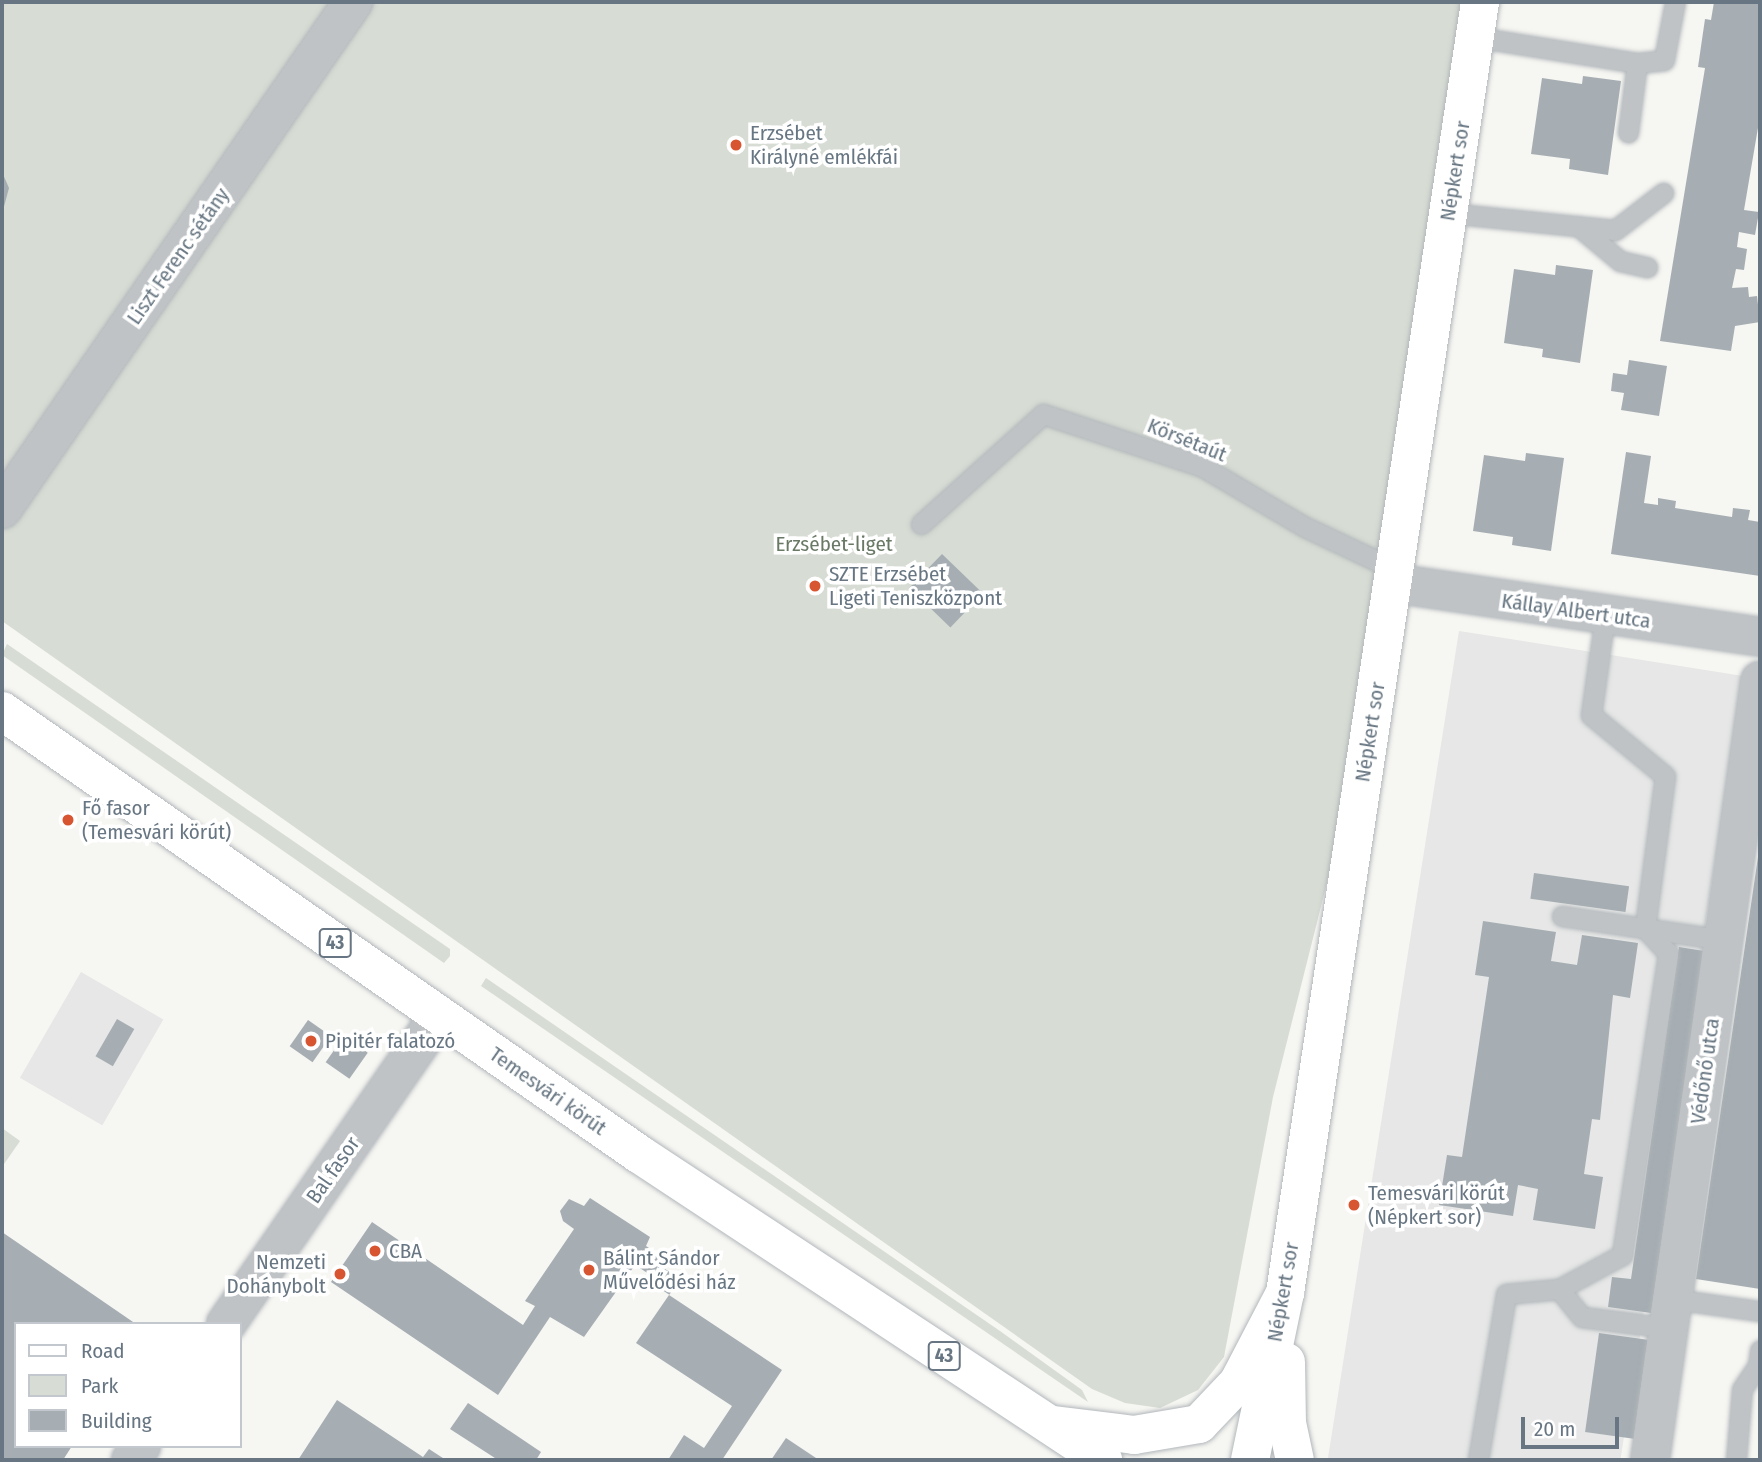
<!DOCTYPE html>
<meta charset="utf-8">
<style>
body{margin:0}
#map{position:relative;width:1762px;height:1462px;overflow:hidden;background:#f6f6f2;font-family:"Fira Sans Condensed",sans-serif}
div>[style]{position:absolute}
.built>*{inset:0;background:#e6e7e6;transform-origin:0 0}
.green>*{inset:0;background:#d7dcd4}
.building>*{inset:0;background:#a6aeb3;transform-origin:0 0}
.roads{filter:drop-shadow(0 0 2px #b2b7bb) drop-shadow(0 0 2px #b2b7bb)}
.lane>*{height:19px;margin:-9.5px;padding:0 9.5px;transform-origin:9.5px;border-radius:9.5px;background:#bfc3c6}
.street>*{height:38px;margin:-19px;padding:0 19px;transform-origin:19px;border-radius:19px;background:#bfc3c6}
.secondary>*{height:38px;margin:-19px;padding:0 19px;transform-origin:19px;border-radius:19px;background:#fff}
.primary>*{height:38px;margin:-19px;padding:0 19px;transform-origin:19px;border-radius:19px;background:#fff}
.dots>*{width:19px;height:19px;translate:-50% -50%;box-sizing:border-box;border:4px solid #fff;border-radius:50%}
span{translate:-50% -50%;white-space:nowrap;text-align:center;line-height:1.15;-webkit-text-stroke:7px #fff;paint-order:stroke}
.shield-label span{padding:2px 5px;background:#fff;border:2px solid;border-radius:5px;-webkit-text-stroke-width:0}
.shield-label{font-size:19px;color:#677682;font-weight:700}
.poi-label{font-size:21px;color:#677682}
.left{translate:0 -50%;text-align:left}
.right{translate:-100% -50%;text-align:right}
.street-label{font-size:21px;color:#677682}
.park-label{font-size:21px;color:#697965}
.frame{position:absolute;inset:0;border:4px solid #677682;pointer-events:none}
.legend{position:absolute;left:14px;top:1322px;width:228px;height:126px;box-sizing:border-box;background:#fff;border:2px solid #c2c8cd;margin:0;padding:9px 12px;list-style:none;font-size:21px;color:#677682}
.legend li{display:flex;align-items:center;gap:14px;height:35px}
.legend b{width:35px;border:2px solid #c2c8cd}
.scale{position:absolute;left:1521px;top:1417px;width:98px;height:32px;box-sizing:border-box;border:4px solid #677682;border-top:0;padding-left:9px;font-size:21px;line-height:24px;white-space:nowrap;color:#677682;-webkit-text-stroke:5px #fff;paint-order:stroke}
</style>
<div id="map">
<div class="built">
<div style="left:1459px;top:631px;width:289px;height:838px;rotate:9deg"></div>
<div style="left:81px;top:972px;width:95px;height:122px;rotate:30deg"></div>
</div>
<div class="green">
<div style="clip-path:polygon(2px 2px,1465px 2px,1340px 831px,1273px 1097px,1224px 1357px,1198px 1390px,1160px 1408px,1125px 1403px,1092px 1389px,2px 621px)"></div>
<div style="clip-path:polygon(7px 644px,450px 949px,450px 956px,444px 963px,2px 655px)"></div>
<div style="clip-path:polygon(486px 978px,1000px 1331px,1082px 1390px,1088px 1402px,481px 986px)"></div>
<div style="clip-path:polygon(2px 1128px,20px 1141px,2px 1167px)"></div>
</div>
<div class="building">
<div style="clip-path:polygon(1714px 2px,1760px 2px,1760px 116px,1744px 210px,1759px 212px,1755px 235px,1739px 232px,1737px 247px,1747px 249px,1744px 270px,1736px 269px,1732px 288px,1748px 287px,1749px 297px,1757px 296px,1760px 322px,1735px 326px,1731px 351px,1660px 341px,1705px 68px,1698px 67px,1705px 19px,1711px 20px)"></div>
<div style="clip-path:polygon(1583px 76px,1621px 81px,1608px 175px,1569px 169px,1570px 159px,1531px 154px,1542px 78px,1582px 84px)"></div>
<div style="clip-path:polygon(2px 172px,9px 188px,2px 214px)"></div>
<div style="clip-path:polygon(1556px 265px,1593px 270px,1580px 363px,1542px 357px,1543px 349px,1504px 343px,1514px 269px,1555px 275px)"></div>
<div style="clip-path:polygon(1629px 360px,1667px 366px,1659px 416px,1621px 410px,1624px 393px,1611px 391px,1613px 373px,1627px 375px)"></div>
<div style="clip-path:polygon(1626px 452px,1651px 456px,1644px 503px,1658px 505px,1658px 498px,1676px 501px,1675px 508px,1732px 517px,1733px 508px,1750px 510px,1748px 520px,1760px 522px,1760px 576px,1611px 554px)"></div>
<div style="clip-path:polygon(1526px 453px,1564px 458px,1551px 551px,1512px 545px,1513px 537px,1473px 531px,1484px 455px,1525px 461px)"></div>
<div style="left:942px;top:554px;width:57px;height:47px;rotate:44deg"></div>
<div style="clip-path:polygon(1759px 850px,1760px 850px,1760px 1289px,1696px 1279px)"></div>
<div style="left:1534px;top:873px;width:96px;height:26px;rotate:8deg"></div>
<div style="clip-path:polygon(1483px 921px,1556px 932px,1551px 961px,1577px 965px,1582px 935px,1638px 943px,1630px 998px,1613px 995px,1600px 1120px,1592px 1119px,1584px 1174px,1603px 1177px,1595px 1229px,1533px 1220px,1538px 1189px,1518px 1185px,1513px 1216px,1439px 1205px,1447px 1155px,1462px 1157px,1489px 977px,1475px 975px)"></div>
<div style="clip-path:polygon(1679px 947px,1704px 951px,1651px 1313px,1608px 1307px,1612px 1277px,1631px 1279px)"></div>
<div style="left:117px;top:1019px;width:20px;height:43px;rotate:30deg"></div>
<div style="left:308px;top:1020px;width:28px;height:32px;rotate:35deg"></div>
<div style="left:344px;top:1036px;width:29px;height:32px;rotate:35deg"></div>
<div style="clip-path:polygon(590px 1198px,650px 1237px,646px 1246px,658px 1254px,663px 1268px,649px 1274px,635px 1265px,584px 1337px,550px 1317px,498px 1395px,331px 1282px,372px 1222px,523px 1325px,535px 1306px,525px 1301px,574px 1229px,563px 1221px,560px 1211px,569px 1199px,584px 1206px)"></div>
<div style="clip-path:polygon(2px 1232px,136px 1324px,16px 1324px,16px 1446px,72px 1446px,63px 1460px,2px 1460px)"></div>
<div style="left:665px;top:1269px;width:18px;height:19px;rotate:34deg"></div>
<div style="clip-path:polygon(669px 1295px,782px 1370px,722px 1460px,668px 1460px,684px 1435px,704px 1448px,732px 1406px,636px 1343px)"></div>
<div style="left:1599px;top:1333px;width:49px;height:100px;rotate:8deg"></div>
<div style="clip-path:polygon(337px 1400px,423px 1457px,429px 1449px,446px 1460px,298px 1460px)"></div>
<div style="clip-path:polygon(468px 1403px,541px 1452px,536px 1460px,498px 1460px,450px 1429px)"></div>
<div style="clip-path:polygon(786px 1438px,819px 1460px,771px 1460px)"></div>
</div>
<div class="roads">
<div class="lane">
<div style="left:1475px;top:37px;width:164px;rotate:9.1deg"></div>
<div style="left:1637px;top:63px;width:70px;rotate:97.4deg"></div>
<div style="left:1637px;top:63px;width:27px;rotate:-6deg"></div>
<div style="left:1664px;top:60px;width:59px;rotate:-79.3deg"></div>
<div style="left:1448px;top:213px;width:168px;rotate:5.8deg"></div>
<div style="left:1615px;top:230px;width:61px;rotate:-37.6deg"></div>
<div style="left:1578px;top:226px;width:55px;rotate:39.8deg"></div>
<div style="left:1620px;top:261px;width:28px;rotate:13deg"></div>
<div style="left:921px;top:524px;width:164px;rotate:-42deg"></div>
<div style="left:1043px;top:414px;width:169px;rotate:18.3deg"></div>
<div style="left:1203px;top:467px;width:118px;rotate:30.5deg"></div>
<div style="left:1305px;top:527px;width:98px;rotate:25.3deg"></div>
<div style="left:1562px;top:916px;width:164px;rotate:8.4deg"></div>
<div style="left:1559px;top:1289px;width:36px;rotate:51deg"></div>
<div style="left:1582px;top:1317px;width:88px;rotate:7.2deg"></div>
<div style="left:1673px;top:1299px;width:88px;rotate:7.9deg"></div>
<div style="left:1478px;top:1460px;width:168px;rotate:-80.4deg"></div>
<div style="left:1506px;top:1294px;width:53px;rotate:-5.4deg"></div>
<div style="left:1559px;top:1289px;width:72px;rotate:-28.4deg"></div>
<div style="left:1622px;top:1255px;width:305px;rotate:-81.3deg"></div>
<div style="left:1668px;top:953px;width:34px;rotate:-133deg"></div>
<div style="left:1645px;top:928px;width:153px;rotate:-82.5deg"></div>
<div style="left:1665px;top:776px;width:96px;rotate:-140.5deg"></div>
<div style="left:1591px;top:715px;width:101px;rotate:-82deg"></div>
<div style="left:1736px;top:1460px;width:71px;rotate:-85.2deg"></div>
<div style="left:1742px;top:1389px;width:29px;rotate:-56deg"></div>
<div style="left:1758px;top:1365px;width:15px;rotate:-82deg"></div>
</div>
<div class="street">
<div style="left:2px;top:509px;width:617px;rotate:-55.3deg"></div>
<div style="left:1392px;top:583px;width:372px;rotate:8.3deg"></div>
<div style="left:226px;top:1324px;width:375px;rotate:-55.4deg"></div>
<div style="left:131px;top:1460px;width:17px;rotate:-54deg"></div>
<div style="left:1650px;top:1460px;width:787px;rotate:-81.96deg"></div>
</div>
<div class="secondary">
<div style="left:1286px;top:1362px;width:61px;rotate:89.1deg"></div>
<div style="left:1287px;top:1423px;width:38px;rotate:78deg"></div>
<div style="left:1250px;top:1460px;width:171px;rotate:-78.2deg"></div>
<div style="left:1285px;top:1293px;width:1306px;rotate:-81.41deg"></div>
</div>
<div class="primary">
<div style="left:2px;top:711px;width:776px;rotate:34.82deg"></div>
<div style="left:639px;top:1154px;width:556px;rotate:33.4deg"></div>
<div style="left:1054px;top:1425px;width:81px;rotate:7.1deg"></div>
<div style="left:1134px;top:1435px;width:66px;rotate:-9.6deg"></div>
<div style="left:1199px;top:1424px;width:57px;rotate:-46.4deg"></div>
<div style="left:1238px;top:1383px;width:102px;rotate:-62.4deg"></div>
</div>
</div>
<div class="dots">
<div style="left:736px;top:145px;background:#d75631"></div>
<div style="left:815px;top:586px;background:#d75631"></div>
<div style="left:68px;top:820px;background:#d75631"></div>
<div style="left:311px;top:1041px;background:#d75631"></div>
<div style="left:1354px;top:1205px;background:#d75631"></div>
<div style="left:375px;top:1251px;background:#d75631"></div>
<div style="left:589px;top:1270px;background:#d75631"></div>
<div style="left:340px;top:1274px;background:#d75631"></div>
</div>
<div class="shield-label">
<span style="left:335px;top:943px">43</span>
<span style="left:944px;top:1356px">43</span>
</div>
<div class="poi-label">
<span class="left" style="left:750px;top:145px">Erzsébet<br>Királyné emlékfái</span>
<span class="left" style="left:829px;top:586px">SZTE Erzsébet<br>Ligeti Teniszközpont</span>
<span class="left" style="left:82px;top:820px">Fő fasor<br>(Temesvári körút)</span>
<span class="left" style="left:325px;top:1041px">Pipitér falatozó</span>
<span class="left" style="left:1368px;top:1205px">Temesvári körút<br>(Népkert sor)</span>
<span class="left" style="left:389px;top:1251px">CBA</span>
<span class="left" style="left:603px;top:1270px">Bálint Sándor<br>Művelődési ház</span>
<span class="right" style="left:326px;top:1274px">Nemzeti<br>Dohánybolt</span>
</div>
<div class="street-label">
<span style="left:1455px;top:171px;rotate:-81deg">Népkert sor</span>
<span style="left:178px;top:256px;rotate:-55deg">Liszt Ferenc sétány</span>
<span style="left:1187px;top:440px;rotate:22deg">Körsétaút</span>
<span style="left:1576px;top:611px;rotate:8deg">Kállay Albert utca</span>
<span style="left:1370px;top:732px;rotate:-81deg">Népkert sor</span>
<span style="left:1705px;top:1071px;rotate:-82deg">Védőnő utca</span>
<span style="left:548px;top:1091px;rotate:35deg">Temesvári körút</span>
<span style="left:333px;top:1170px;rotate:-55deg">Bal fasor</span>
<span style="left:1283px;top:1292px;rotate:-80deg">Népkert sor</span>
</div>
<div class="park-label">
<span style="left:834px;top:544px">Erzsébet-liget</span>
</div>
<div class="frame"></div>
<ul class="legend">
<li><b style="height:9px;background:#fff"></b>Road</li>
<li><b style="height:19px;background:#d7dcd4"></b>Park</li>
<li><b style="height:19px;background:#a6aeb3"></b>Building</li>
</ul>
<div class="scale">20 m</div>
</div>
